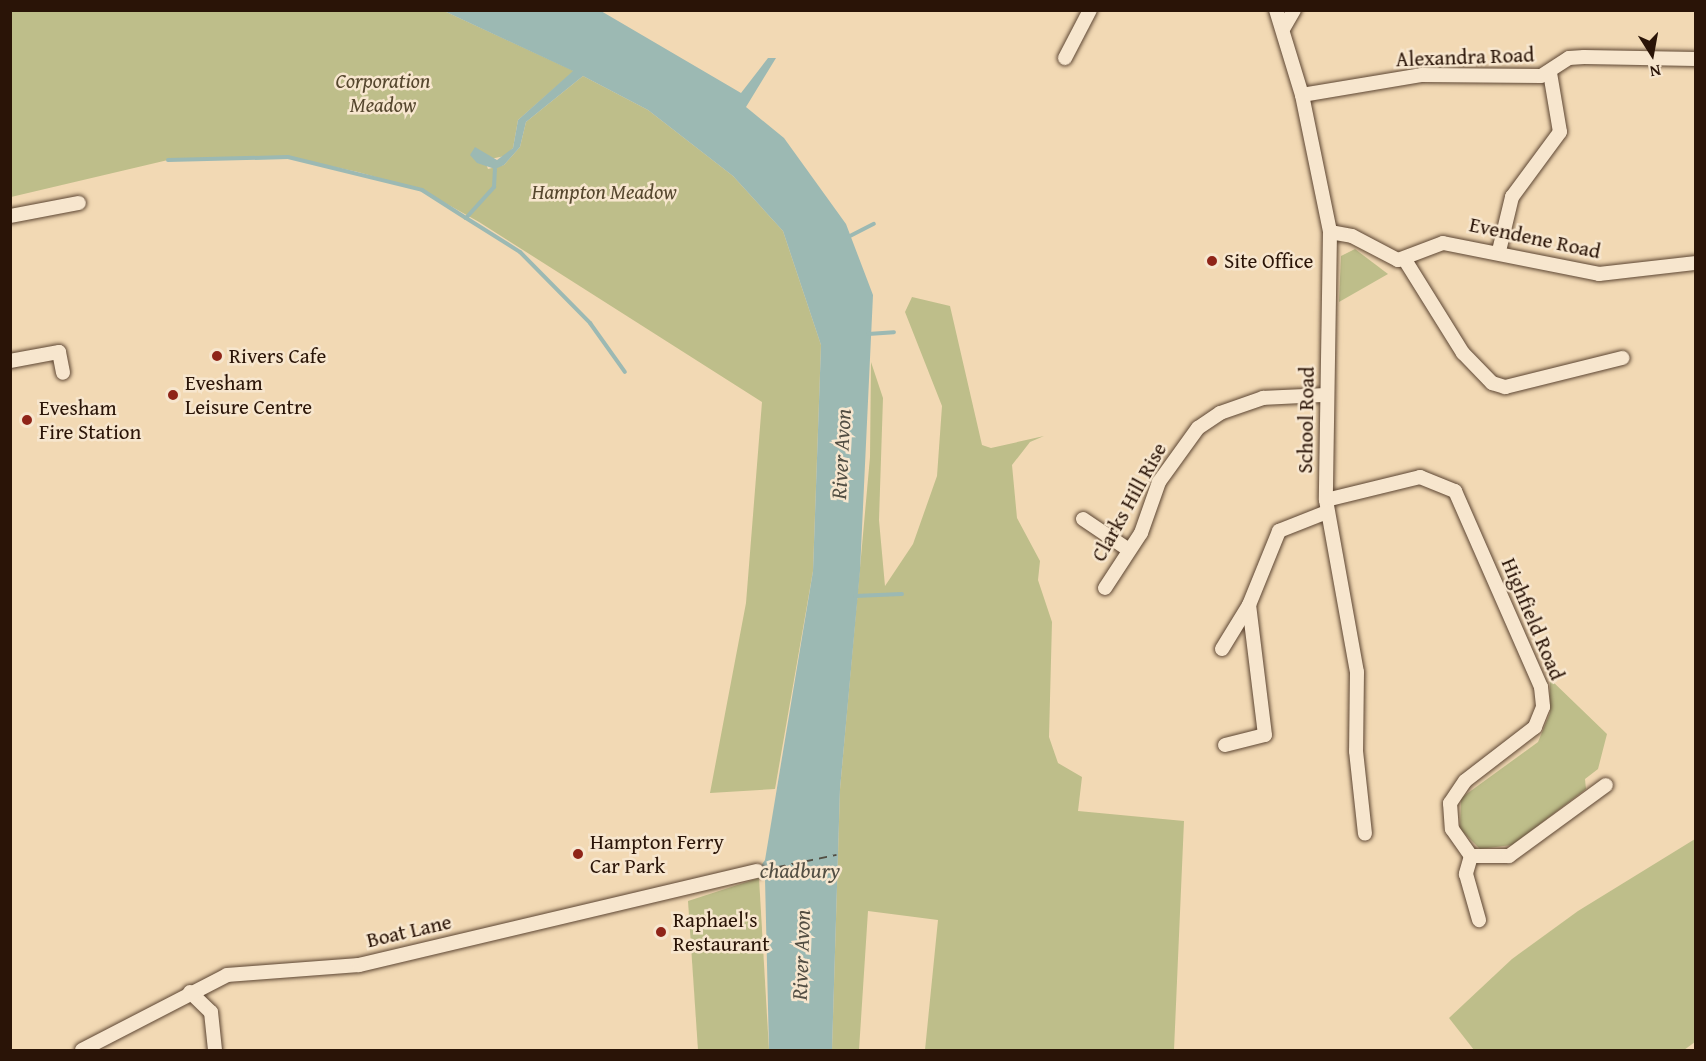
<!DOCTYPE html>
<style>
body{margin:0}
#map{position:relative;width:1706px;height:1061px;overflow:hidden;background:#f2d9b4;font-family:"Gentium Book Plus",serif}
div>[style]{position:absolute}
.green>*{inset:0;background:#bebe8a}
.water>*{inset:0;background:#9cb9b3}
.stream>*{height:4px;margin:-2px;padding:0 2px;transform-origin:2px;border-radius:2px;background:#9cb9b3}
.ferry>*{height:1.5px;margin-top:-0.75px;transform-origin:0;background:repeating-linear-gradient(90deg,#524e43 0 8px,transparent 0 14px)}
.roads{filter:drop-shadow(0 0 2px #5c4532) drop-shadow(0 0 2px #5c4532)}
.minor>*{height:14px;margin:-7px;padding:0 7px;transform-origin:7px;border-radius:7px;background:#f7e6ce}
.dots>*{width:16px;height:16px;translate:-50% -50%;box-sizing:border-box;border:3px solid #f7e6ce;border-radius:50%}
span{translate:-50% -50%;white-space:nowrap;text-align:center;line-height:1.15;-webkit-text-stroke:5px #f7e6ce;paint-order:stroke}
.street-label{font-size:21px;color:#2a1407}
.park-label{font-size:21px;color:#56472e;font-style:italic}
.poi-label{font-size:21px;color:#2a1407}
.left{translate:0 -50%;text-align:left}
.water-label{font-size:22px;color:#524e43;font-style:italic}
.frame{position:absolute;inset:0;border:12px solid #2a1407;pointer-events:none}
.north{position:absolute;left:1622px;top:24px;width:60px;height:60px;-webkit-text-stroke:4px #f7e6ce;paint-order:stroke;rotate:169deg;font-size:16px;font-weight:700;line-height:24px;text-align:center;color:#2a1407}
.north::after{content:'';display:block;margin:auto;width:21px;height:27px;background:#2a1407;clip-path:polygon(50% 0,100% 100%,50% 72%,0 100%)}
</style>
<div id="map">
<div class="green">
<div style="clip-path:polygon(10px 11px,444px 11px,574px 71px,518px 120px,513px 148px,505px 156px,490px 159px,481px 151px,488px 169px,504px 165px,520px 147px,526px 122px,583px 76px,648px 110px,733px 176px,783px 231px,821px 345px,813px 571px,775px 789px,710px 793px,746px 603px,762px 402px,479px 222px,422px 190px,358px 172px,288px 157px,168px 160px,11px 197px)"></div>
<div style="clip-path:polygon(1355px 249px,1388px 274px,1339px 302px,1341px 256px)"></div>
<div style="clip-path:polygon(912px 297px,950px 306px,982px 445px,991px 448px,1044px 436px,1030px 442px,1012px 465px,1017px 518px,1040px 561px,1038px 580px,1052px 622px,1049px 737px,1058px 763px,1082px 777px,1078px 811px,1184px 821px,1174px 1050px,925px 1050px,938px 920px,868px 911px,859px 1050px,832px 1050px,840px 789px,870px 457px,871px 362px,883px 398px,879px 520px,885px 586px,913px 544px,937px 476px,942px 406px,905px 312px)"></div>
<div style="clip-path:polygon(1550px 679px,1607px 734px,1598px 769px,1585px 779px,1586px 789px,1512px 845px,1480px 849px,1460px 829px,1461px 798px,1538px 742px,1550px 713px)"></div>
<div style="clip-path:polygon(1695px 839px,1695px 1042px,1684px 1050px,1474px 1050px,1449px 1018px,1512px 959px,1578px 911px)"></div>
<div style="clip-path:polygon(759px 878px,769px 1050px,698px 1050px,688px 901px)"></div>
</div>
<div class="water">
<div style="clip-path:polygon(444px 11px,601px 11px,741px 93px,768px 58px,776px 58px,746px 107px,784px 138px,846px 224px,873px 295px,860px 571px,840px 789px,832px 1050px,769px 1050px,765px 879px,757px 871px,765px 860px,813px 571px,821px 345px,783px 231px,733px 176px,648px 110px,583px 76px,526px 122px,520px 147px,504px 165px,495px 169px,477px 163px,470px 155px,475px 147px,497px 160px,513px 148px,518px 120px,573px 71px)"></div>
</div>
<div class="stream">
<div style="left:168px;top:160px;width:120px;rotate:-1.4deg"></div>
<div style="left:288px;top:157px;width:138px;rotate:13.8deg"></div>
<div style="left:422px;top:190px;width:52px;rotate:32.5deg"></div>
<div style="left:466px;top:218px;width:42px;rotate:-47.9deg"></div>
<div style="left:494px;top:187px;width:18px;rotate:-87deg"></div>
<div style="left:466px;top:218px;width:64px;rotate:32.2deg"></div>
<div style="left:520px;top:252px;width:100px;rotate:45.4deg"></div>
<div style="left:590px;top:323px;width:60px;rotate:54.5deg"></div>
<div style="left:848px;top:237px;width:29px;rotate:-27deg"></div>
<div style="left:868px;top:334px;width:26px;rotate:-4deg"></div>
<div style="left:855px;top:596px;width:47px;rotate:-2.4deg"></div>
</div>
<div class="ferry">
<div style="left:764px;top:870px;width:74px;rotate:-11.8deg"></div>
</div>
<div class="roads">
<div class="minor">
<div style="left:1276px;top:10px;width:89px;rotate:73deg"></div>
<div style="left:1302px;top:95px;width:140px;rotate:78.4deg"></div>
<div style="left:1330px;top:232px;width:268px;rotate:90.9deg"></div>
<div style="left:1326px;top:500px;width:175px;rotate:79.8deg"></div>
<div style="left:1357px;top:672px;width:79px;rotate:90.7deg"></div>
<div style="left:1356px;top:751px;width:83px;rotate:83.8deg"></div>
<div style="left:1283px;top:29px;width:22px;rotate:-60deg"></div>
<div style="left:1065px;top:58px;width:54px;rotate:-62.5deg"></div>
<div style="left:1302px;top:95px;width:122px;rotate:-9.5deg"></div>
<div style="left:1422px;top:75px;width:119px;rotate:0.5deg"></div>
<div style="left:1541px;top:76px;width:33px;rotate:-33deg"></div>
<div style="left:1569px;top:58px;width:15px;rotate:-4deg"></div>
<div style="left:1584px;top:57px;width:112px;rotate:1deg"></div>
<div style="left:10px;top:216px;width:70px;rotate:-10.7deg"></div>
<div style="left:1330px;top:232px;width:22px;rotate:10deg"></div>
<div style="left:1352px;top:236px;width:52px;rotate:27.6deg"></div>
<div style="left:1398px;top:260px;width:48px;rotate:-20.7deg"></div>
<div style="left:1443px;top:243px;width:159px;rotate:11.2deg"></div>
<div style="left:1599px;top:274px;width:98px;rotate:-6.5deg"></div>
<div style="left:1499px;top:251px;width:56px;rotate:-76.5deg"></div>
<div style="left:1512px;top:197px;width:81px;rotate:-53.6deg"></div>
<div style="left:1560px;top:132px;width:60px;rotate:-99.6deg"></div>
<div style="left:1405px;top:260px;width:110px;rotate:58.1deg"></div>
<div style="left:1463px;top:353px;width:42px;rotate:46deg"></div>
<div style="left:1492px;top:383px;width:14px;rotate:17deg"></div>
<div style="left:1505px;top:387px;width:121px;rotate:-13.9deg"></div>
<div style="left:10px;top:361px;width:50px;rotate:-10.4deg"></div>
<div style="left:59px;top:352px;width:21px;rotate:79deg"></div>
<div style="left:1326px;top:500px;width:97px;rotate:-13.7deg"></div>
<div style="left:1420px;top:477px;width:38px;rotate:22deg"></div>
<div style="left:1455px;top:491px;width:214px;rotate:66.3deg"></div>
<div style="left:1541px;top:687px;width:20px;rotate:84deg"></div>
<div style="left:1543px;top:707px;width:22px;rotate:112deg"></div>
<div style="left:1535px;top:727px;width:88px;rotate:142.4deg"></div>
<div style="left:1465px;top:781px;width:27px;rotate:124deg"></div>
<div style="left:1450px;top:803px;width:26px;rotate:86deg"></div>
<div style="left:1452px;top:829px;width:33px;rotate:55deg"></div>
<div style="left:1471px;top:856px;width:19px;rotate:106deg"></div>
<div style="left:1466px;top:874px;width:48px;rotate:74.2deg"></div>
<div style="left:1083px;top:519px;width:55px;rotate:34deg"></div>
<div style="left:1105px;top:588px;width:66px;rotate:-56.8deg"></div>
<div style="left:1141px;top:533px;width:54px;rotate:-70.6deg"></div>
<div style="left:1159px;top:482px;width:67px;rotate:-54.2deg"></div>
<div style="left:1198px;top:428px;width:27px;rotate:-34deg"></div>
<div style="left:1220px;top:413px;width:46px;rotate:-19.2deg"></div>
<div style="left:1263px;top:398px;width:62px;rotate:-2.8deg"></div>
<div style="left:1222px;top:649px;width:52px;rotate:-58.5deg"></div>
<div style="left:1225px;top:745px;width:41px;rotate:-14deg"></div>
<div style="left:1265px;top:735px;width:131px;rotate:-97deg"></div>
<div style="left:1249px;top:605px;width:80px;rotate:-67.9deg"></div>
<div style="left:1279px;top:531px;width:52px;rotate:-21.6deg"></div>
<div style="left:1471px;top:856px;width:38px"></div>
<div style="left:1509px;top:856px;width:120px;rotate:-36.2deg"></div>
<div style="left:190px;top:992px;width:29px;rotate:44deg"></div>
<div style="left:211px;top:1012px;width:38px;rotate:84deg"></div>
<div style="left:82px;top:1050px;width:163px;rotate:-27.3deg"></div>
<div style="left:227px;top:975px;width:132px;rotate:-4.3deg"></div>
<div style="left:359px;top:965px;width:409px;rotate:-13.3deg"></div>
</div>
</div>
<div class="dots">
<div style="left:1212px;top:261px;background:#8f2418"></div>
<div style="left:217px;top:356px;background:#8f2418"></div>
<div style="left:173px;top:395px;background:#8f2418"></div>
<div style="left:27px;top:420px;background:#8f2418"></div>
<div style="left:578px;top:854px;background:#8f2418"></div>
<div style="left:661px;top:932px;background:#8f2418"></div>
</div>
<div class="street-label">
<span style="left:1465px;top:57px;rotate:-2deg">Alexandra Road</span>
<span style="left:1535px;top:238px;rotate:12deg">Evendene Road</span>
<span style="left:1306px;top:420px;rotate:-89deg">School Road</span>
<span style="left:1129px;top:502px;rotate:-61deg">Clarks Hill Rise</span>
<span style="left:1533px;top:619px;rotate:67deg">Highfield Road</span>
<span style="left:409px;top:931px;rotate:-13deg">Boat Lane</span>
</div>
<div class="park-label">
<span style="left:383px;top:93px">Corporation<br>Meadow</span>
<span style="left:604px;top:192px">Hampton Meadow</span>
</div>
<div class="poi-label">
<span class="left" style="left:1224px;top:261px">Site Office</span>
<span class="left" style="left:229px;top:356px">Rivers Cafe</span>
<span class="left" style="left:185px;top:395px">Evesham<br>Leisure Centre</span>
<span class="left" style="left:39px;top:420px">Evesham<br>Fire Station</span>
<span class="left" style="left:590px;top:854px">Hampton Ferry<br>Car Park</span>
<span class="left" style="left:673px;top:932px">Raphael's<br>Restaurant</span>
</div>
<div class="water-label">
<span style="left:841px;top:454px;rotate:-87deg">River Avon</span>
<span style="left:800px;top:871px">chadbury</span>
<span style="left:801px;top:955px;rotate:-88deg">River Avon</span>
</div>
<div class="frame"></div>
<div class="north">N</div>
</div>
